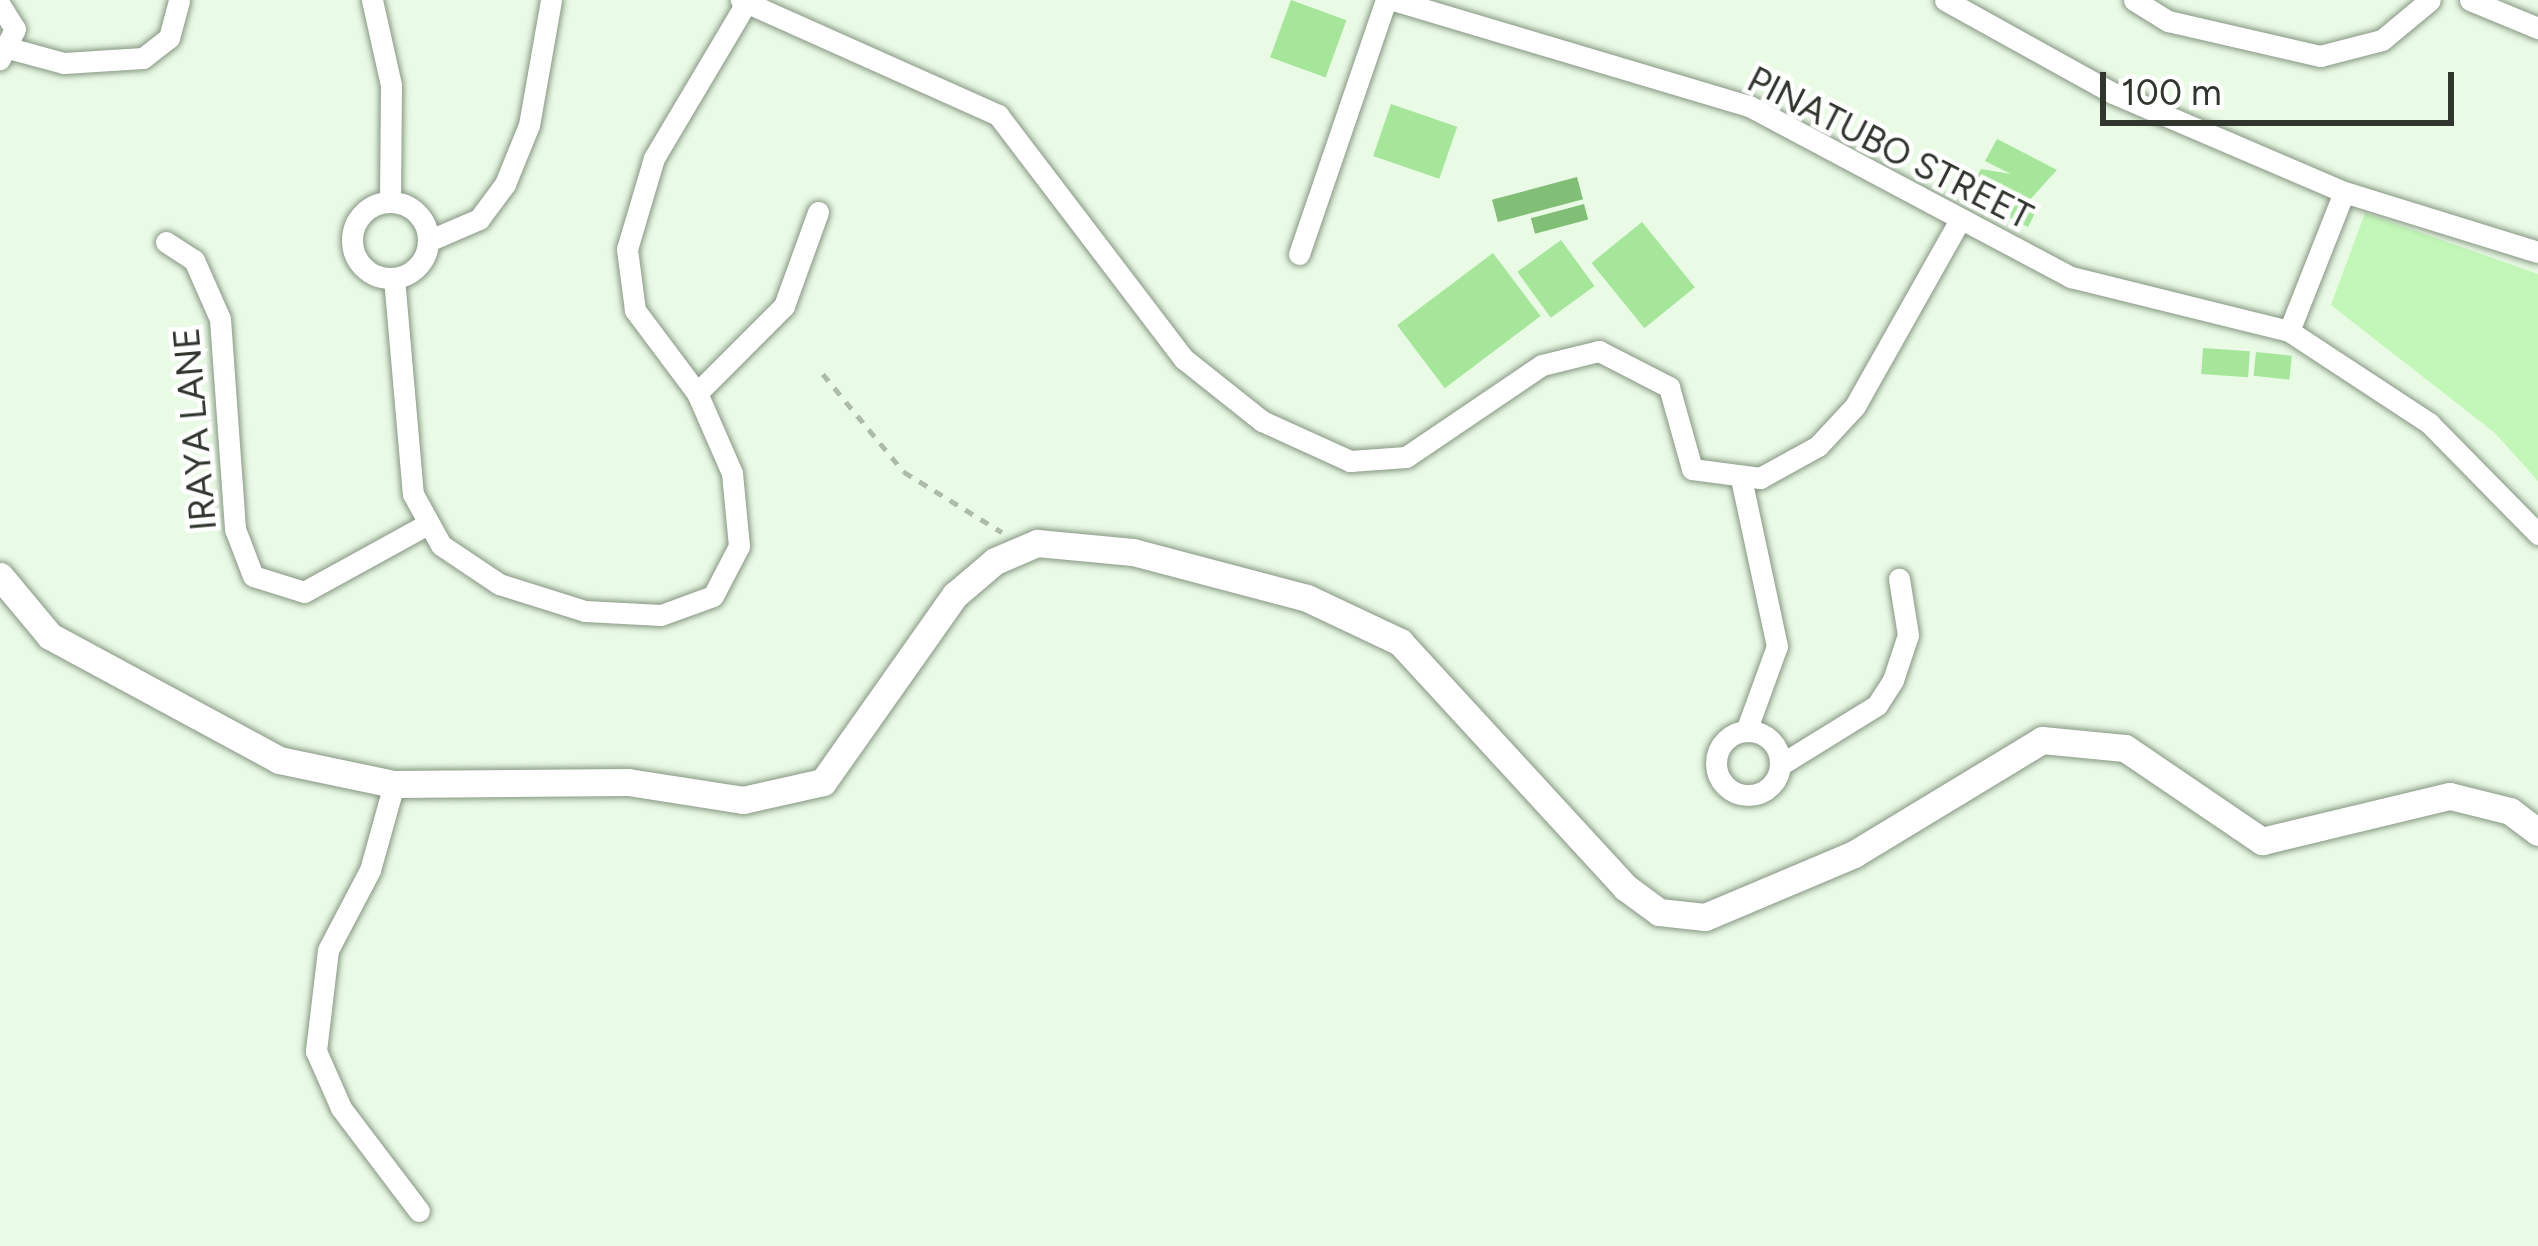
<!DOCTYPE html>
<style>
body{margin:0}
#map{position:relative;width:2538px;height:1246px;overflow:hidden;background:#e9fae5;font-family:Figtree,sans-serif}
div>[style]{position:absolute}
.green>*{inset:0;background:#c2f7b8}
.water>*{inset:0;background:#80bf75;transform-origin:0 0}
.building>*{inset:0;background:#a6e69a;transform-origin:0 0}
.path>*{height:4.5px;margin-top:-2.25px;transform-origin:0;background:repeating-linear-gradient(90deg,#adbbaa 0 9px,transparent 0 18px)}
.roads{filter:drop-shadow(0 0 3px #869683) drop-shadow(0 0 3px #869683)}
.minor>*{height:21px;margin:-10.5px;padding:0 10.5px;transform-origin:10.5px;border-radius:10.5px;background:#fff}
.minor>.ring{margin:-10.5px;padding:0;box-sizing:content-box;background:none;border:21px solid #fff;border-radius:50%}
.tertiary>*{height:27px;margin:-13.5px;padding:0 13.5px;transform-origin:13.5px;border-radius:13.5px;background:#fff}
span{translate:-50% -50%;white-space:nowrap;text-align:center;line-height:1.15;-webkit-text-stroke:9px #fff;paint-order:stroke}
.street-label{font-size:36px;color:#30362e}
.scale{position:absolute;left:2100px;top:72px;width:354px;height:54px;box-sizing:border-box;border:6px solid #30362e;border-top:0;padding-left:15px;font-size:36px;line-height:42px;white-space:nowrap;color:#30362e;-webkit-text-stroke:9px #fff;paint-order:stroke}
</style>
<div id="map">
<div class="green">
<div style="clip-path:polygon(2365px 213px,2538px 274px,2538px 481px,2495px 433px,2331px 305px)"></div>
</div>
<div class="water">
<div style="left:1577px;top:177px;width:23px;height:88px;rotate:75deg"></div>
<div style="left:1584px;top:204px;width:16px;height:55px;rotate:75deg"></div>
</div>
<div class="building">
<div style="left:1291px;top:0;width:59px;height:61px;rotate:20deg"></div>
<div style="left:1391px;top:104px;width:70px;height:55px;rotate:19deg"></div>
<div style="clip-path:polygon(1997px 139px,2057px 170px,2025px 205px,2036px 211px,2028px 227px,1967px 196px,1981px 169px,2011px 174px,1985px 161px)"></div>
<div style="left:1642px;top:222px;width:84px;height:65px;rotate:51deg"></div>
<div style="left:1561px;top:240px;width:57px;height:54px;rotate:54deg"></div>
<div style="left:1493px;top:253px;width:79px;height:120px;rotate:53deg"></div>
<div style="left:2203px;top:348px;width:47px;height:26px;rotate:4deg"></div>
<div style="left:2256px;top:352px;width:36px;height:24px;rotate:6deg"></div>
</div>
<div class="path">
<div style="left:823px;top:374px;width:127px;rotate:50.4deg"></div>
<div style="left:904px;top:472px;width:115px;rotate:31.5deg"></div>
</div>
<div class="roads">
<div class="minor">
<div style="left:372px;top:0;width:87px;rotate:77.4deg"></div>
<div style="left:391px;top:85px;width:116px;rotate:90.5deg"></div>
<div style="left:741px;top:0;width:282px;rotate:24.1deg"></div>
<div style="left:998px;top:115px;width:307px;rotate:52.7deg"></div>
<div style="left:1184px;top:359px;width:100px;rotate:38.5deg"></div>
<div style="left:1262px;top:421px;width:97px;rotate:24.4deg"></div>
<div style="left:1350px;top:461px;width:56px;rotate:-4.1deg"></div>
<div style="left:1406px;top:457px;width:164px;rotate:-34.1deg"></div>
<div style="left:1542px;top:365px;width:59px;rotate:-13.8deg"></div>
<div style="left:1599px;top:351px;width:79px;rotate:27.2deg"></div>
<div style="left:1669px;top:387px;width:85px;rotate:74.3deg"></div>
<div style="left:1692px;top:469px;width:69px;rotate:7.5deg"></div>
<div style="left:1760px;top:478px;width:66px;rotate:-28.9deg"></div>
<div style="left:1818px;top:446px;width:54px;rotate:-47.2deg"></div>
<div style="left:1855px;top:406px;width:208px;rotate:-60.6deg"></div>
<div style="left:1393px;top:0;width:371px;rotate:16.6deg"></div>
<div style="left:1749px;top:106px;width:365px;rotate:28deg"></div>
<div style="left:2071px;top:277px;width:225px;rotate:13.9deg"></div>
<div style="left:2289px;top:331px;width:168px;rotate:33.3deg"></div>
<div style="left:2429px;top:423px;width:156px;rotate:45.5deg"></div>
<div style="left:1945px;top:0;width:192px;rotate:29deg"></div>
<div style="left:2113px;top:93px;width:251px;rotate:23.2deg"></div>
<div style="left:2344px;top:192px;width:203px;rotate:17.2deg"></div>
<div style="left:2134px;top:0;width:40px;rotate:32deg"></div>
<div style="left:2168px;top:21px;width:156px;rotate:13deg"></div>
<div style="left:2320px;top:56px;width:64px;rotate:-14.5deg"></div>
<div style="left:2382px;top:40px;width:62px;rotate:-39.8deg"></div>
<div style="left:2470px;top:0;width:74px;rotate:22.4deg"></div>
<div style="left:0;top:5px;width:28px;rotate:58deg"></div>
<div style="left:15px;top:29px;width:34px;rotate:117deg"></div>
<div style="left:12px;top:49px;width:54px;rotate:15.1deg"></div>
<div style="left:64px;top:63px;width:79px;rotate:-3.6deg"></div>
<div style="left:143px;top:58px;width:33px;rotate:-38deg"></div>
<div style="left:169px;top:38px;width:39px;rotate:-75deg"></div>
<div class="ring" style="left:352px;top:202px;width:55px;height:55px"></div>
<div style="left:428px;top:241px;width:56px;rotate:-23.3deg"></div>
<div style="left:479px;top:219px;width:44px;rotate:-53.4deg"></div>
<div style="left:505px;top:184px;width:64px;rotate:-67.9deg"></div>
<div style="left:529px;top:125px;width:127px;rotate:-80deg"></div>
<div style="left:166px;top:242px;width:33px;rotate:33deg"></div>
<div style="left:194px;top:260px;width:64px;rotate:66.2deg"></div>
<div style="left:220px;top:319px;width:211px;rotate:85.9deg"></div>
<div style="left:235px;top:529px;width:50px;rotate:69deg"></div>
<div style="left:253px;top:576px;width:53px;rotate:17.4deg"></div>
<div style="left:304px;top:592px;width:139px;rotate:-28.8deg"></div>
<div style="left:1299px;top:254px;width:268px;rotate:-71.1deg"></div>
<div style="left:394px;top:278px;width:217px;rotate:85deg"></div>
<div style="left:413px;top:494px;width:58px;rotate:61.2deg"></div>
<div style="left:441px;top:545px;width:70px;rotate:33.9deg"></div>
<div style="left:499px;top:584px;width:90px;rotate:17.4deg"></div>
<div style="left:585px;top:611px;width:76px;rotate:3deg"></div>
<div style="left:661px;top:615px;width:55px;rotate:-20.1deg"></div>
<div style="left:713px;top:596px;width:56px;rotate:-62.5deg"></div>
<div style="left:739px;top:546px;width:73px;rotate:-95.5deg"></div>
<div style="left:732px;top:473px;width:87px;rotate:-113.6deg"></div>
<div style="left:697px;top:393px;width:104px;rotate:-126.8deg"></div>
<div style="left:635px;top:310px;width:62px;rotate:-97.5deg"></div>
<div style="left:627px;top:249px;width:95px;rotate:-73.5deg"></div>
<div style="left:654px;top:158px;width:174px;rotate:-59.3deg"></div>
<div style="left:2289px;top:331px;width:149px;rotate:-68.4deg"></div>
<div style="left:697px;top:393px;width:123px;rotate:-45deg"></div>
<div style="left:784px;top:306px;width:100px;rotate:-70.1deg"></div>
<div style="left:1742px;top:483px;width:167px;rotate:77.9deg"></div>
<div style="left:1777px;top:646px;width:90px;rotate:110deg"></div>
<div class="ring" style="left:1716px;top:731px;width:43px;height:43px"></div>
<div style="left:1780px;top:765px;width:114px;rotate:-31.7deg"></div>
<div style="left:1877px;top:705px;width:30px;rotate:-57deg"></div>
<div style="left:1893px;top:680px;width:47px;rotate:-71.6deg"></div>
<div style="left:1908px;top:635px;width:57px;rotate:-99.1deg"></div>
<div style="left:394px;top:784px;width:89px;rotate:105.6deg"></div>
<div style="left:370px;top:870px;width:90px;rotate:117.7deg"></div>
<div style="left:328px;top:950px;width:102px;rotate:96.8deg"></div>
<div style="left:316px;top:1051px;width:62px;rotate:66.3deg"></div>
<div style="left:341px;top:1108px;width:129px;rotate:52.9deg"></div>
</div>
<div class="tertiary">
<div style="left:0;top:576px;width:78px;rotate:50.2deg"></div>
<div style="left:50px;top:636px;width:260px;rotate:28.4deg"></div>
<div style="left:279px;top:760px;width:117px;rotate:11.8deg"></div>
<div style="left:394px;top:784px;width:234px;rotate:-0.5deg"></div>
<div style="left:628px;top:782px;width:116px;rotate:8.9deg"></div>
<div style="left:743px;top:800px;width:82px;rotate:-12.7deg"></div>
<div style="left:823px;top:782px;width:229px;rotate:-54.8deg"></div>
<div style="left:955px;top:595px;width:52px;rotate:-40.4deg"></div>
<div style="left:995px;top:561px;width:46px;rotate:-23.2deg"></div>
<div style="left:1037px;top:543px;width:96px;rotate:5.4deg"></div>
<div style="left:1133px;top:552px;width:180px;rotate:14.8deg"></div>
<div style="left:1307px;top:598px;width:103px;rotate:25.3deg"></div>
<div style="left:1400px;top:642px;width:333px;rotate:47.4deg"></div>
<div style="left:1625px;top:887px;width:42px;rotate:36.3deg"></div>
<div style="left:1659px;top:912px;width:46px;rotate:6.2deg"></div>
<div style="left:1705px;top:917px;width:162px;rotate:-22.9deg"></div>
<div style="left:1854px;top:854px;width:220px;rotate:-31.2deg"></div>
<div style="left:2042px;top:740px;width:83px;rotate:5.5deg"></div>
<div style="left:2125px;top:748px;width:166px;rotate:34.2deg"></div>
<div style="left:2262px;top:841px;width:193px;rotate:-13.5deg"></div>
<div style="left:2450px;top:796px;width:62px;rotate:14deg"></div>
<div style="left:2510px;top:811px;width:35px;rotate:37deg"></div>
</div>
</div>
<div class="street-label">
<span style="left:1890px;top:148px;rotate:27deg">PINATUBO STREET</span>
<span style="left:195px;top:429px;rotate:-95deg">IRAYA LANE</span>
</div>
<div class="scale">100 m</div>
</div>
